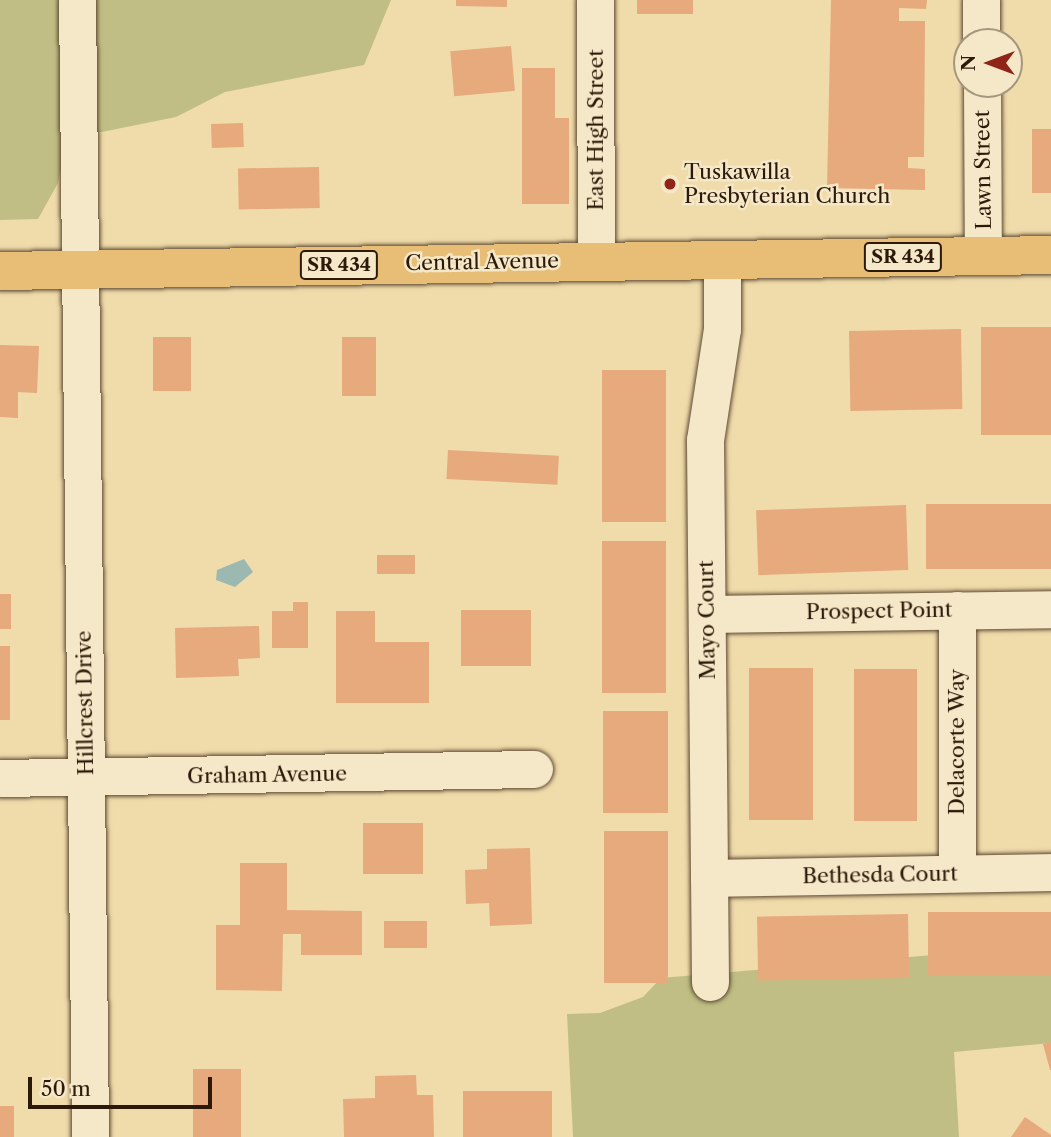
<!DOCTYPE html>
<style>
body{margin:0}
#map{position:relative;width:1051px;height:1137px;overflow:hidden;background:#f0dbab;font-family:"Libre Caslon Text",serif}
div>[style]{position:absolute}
.green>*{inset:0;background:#c0be84}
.water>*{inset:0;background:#9cb9b1}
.building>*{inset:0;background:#e6aa7d;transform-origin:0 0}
.roads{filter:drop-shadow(0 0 2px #5d4a32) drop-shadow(0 0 2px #5d4a32)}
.minor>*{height:37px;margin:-18.5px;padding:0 18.5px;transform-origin:18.5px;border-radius:18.5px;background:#f5e8c8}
.major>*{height:38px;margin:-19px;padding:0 19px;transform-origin:19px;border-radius:19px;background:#e8be76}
.dots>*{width:19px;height:19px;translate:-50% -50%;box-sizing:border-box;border:4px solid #f5e8c8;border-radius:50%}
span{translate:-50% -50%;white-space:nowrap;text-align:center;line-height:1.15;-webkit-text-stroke:5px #f5e8c8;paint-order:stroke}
.shield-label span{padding:2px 5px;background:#f5e8c8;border:2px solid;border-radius:5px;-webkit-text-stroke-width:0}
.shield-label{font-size:19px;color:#2c1909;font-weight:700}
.street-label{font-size:21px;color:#2c1909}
.poi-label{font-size:21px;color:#2c1909}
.left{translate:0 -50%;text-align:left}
.north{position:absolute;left:953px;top:28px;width:70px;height:70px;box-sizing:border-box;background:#f5e8c8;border:2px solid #a5957c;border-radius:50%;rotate:270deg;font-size:19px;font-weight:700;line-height:28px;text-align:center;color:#2c1909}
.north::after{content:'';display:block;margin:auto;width:24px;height:32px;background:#8f2418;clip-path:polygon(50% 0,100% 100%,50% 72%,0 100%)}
.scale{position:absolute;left:28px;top:1077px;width:184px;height:32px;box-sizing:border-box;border:4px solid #2c1909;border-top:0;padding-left:9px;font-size:21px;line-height:24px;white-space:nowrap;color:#2c1909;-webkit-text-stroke:5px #f5e8c8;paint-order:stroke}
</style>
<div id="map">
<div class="green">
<div style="clip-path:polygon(0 0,391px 0,364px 65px,225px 92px,176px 117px,67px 139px,58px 183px,38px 219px,0 220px)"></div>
<div style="clip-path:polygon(1027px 947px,1051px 948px,1051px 1043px,954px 1052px,959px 1137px,573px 1137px,567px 1014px,600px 1013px,643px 997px,661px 978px)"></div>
</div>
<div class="water">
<div style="clip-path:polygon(244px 559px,253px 572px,235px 587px,216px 580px,217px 570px)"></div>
</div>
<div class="building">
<div style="clip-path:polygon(456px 0,507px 0,507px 7px,456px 6px)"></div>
<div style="left:637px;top:0;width:56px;height:14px"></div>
<div style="clip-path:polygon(831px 0,927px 0,926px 9px,899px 8px,899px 21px,925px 21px,924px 157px,908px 157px,908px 168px,925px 169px,925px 190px,827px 188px)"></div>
<div style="left:511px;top:46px;width:45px;height:61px;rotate:85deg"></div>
<div style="clip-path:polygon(522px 68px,555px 68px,555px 118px,569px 118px,569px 204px,522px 204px)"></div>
<div style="left:243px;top:123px;width:24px;height:32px;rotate:88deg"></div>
<div style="left:1032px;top:129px;width:19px;height:64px"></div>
<div style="left:319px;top:167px;width:41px;height:81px;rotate:89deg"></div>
<div style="left:1051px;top:327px;width:108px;height:70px;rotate:90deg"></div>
<div style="left:961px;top:329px;width:80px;height:112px;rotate:89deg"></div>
<div style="left:153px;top:337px;width:38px;height:54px"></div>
<div style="left:342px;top:337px;width:34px;height:59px"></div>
<div style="clip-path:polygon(0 345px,39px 346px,37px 393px,18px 392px,18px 418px,0 417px)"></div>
<div style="left:602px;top:370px;width:64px;height:152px"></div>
<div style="left:448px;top:450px;width:111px;height:29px;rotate:3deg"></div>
<div style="left:1051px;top:504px;width:65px;height:125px;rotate:90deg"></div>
<div style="left:906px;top:505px;width:65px;height:150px;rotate:88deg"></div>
<div style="left:602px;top:541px;width:64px;height:152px"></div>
<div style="left:377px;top:555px;width:38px;height:19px"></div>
<div style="left:0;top:594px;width:11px;height:35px"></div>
<div style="clip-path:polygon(293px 602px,308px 602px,308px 648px,272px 648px,272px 611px,293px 611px)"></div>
<div style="left:461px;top:610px;width:70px;height:56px"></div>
<div style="clip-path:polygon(336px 611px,375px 611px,375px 642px,429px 642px,429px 703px,336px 703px)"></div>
<div style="clip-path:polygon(259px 626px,260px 658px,238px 659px,239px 676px,176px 678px,175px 628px)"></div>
<div style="left:0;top:646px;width:10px;height:74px"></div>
<div style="left:813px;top:668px;width:152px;height:64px;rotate:90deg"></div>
<div style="left:854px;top:669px;width:63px;height:152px"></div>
<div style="left:603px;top:711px;width:65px;height:102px"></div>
<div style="left:363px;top:823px;width:60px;height:51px"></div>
<div style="left:668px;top:831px;width:152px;height:64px;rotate:90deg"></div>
<div style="clip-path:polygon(530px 848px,532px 924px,490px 926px,489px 903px,466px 904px,465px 870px,487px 869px,487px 849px)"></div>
<div style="clip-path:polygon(240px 863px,287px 863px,287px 910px,362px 911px,362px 955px,301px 955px,301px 934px,283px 934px,282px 991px,216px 990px,216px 925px,240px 925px)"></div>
<div style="left:1051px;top:912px;width:64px;height:123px;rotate:90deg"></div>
<div style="left:908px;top:914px;width:64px;height:151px;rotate:89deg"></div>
<div style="left:384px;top:921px;width:43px;height:27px"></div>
<div style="clip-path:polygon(1051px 1042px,1051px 1070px,1050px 1070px,1043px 1044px)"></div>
<div style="left:193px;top:1069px;width:48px;height:68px"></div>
<div style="clip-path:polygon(416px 1075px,417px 1095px,433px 1095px,434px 1137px,344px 1137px,343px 1099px,375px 1098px,375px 1076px)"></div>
<div style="left:552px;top:1091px;width:46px;height:89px;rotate:90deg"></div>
<div style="left:0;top:1106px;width:14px;height:31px"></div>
<div style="clip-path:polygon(1025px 1117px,1051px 1135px,1051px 1137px,1011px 1137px)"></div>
</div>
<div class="roads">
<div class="minor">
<div style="left:77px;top:0;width:1137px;rotate:89.34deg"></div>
<div style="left:595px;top:0;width:260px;rotate:89.8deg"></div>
<div style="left:981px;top:0;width:42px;rotate:90deg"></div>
<div style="left:982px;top:84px;width:172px;rotate:89.7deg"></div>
<div style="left:957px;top:610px;width:263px;rotate:90deg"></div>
<div style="left:707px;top:614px;width:344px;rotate:-0.8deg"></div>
<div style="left:0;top:778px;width:534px;rotate:-0.97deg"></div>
<div style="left:709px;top:878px;width:342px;rotate:-1deg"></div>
<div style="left:710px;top:982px;width:542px;rotate:-90.53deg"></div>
<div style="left:705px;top:440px;width:112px;rotate:-81.3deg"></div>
<div style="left:722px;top:329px;width:70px;rotate:-90deg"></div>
</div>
<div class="major">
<div style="left:0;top:271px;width:1051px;rotate:-0.87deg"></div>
</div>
</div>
<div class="dots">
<div style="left:670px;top:184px;background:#8f2418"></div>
</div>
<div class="shield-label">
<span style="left:903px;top:257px">SR 434</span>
<span style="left:339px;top:265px">SR 434</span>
</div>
<div class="street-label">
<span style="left:596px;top:130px;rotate:-90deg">East High Street</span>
<span style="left:983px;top:170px;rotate:-91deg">Lawn Street</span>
<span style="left:482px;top:262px;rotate:-1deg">Central Avenue</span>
<span style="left:879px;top:611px;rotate:-1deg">Prospect Point</span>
<span style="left:707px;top:620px;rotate:-91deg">Mayo Court</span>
<span style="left:85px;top:703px;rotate:-91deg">Hillcrest Drive</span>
<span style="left:957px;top:742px;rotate:-90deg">Delacorte Way</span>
<span style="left:267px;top:775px;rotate:-1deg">Graham Avenue</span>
<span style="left:880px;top:875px;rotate:-1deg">Bethesda Court</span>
</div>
<div class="poi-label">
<span class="left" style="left:684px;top:184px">Tuskawilla<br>Presbyterian Church</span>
</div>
<div class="north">N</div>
<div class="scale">50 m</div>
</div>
